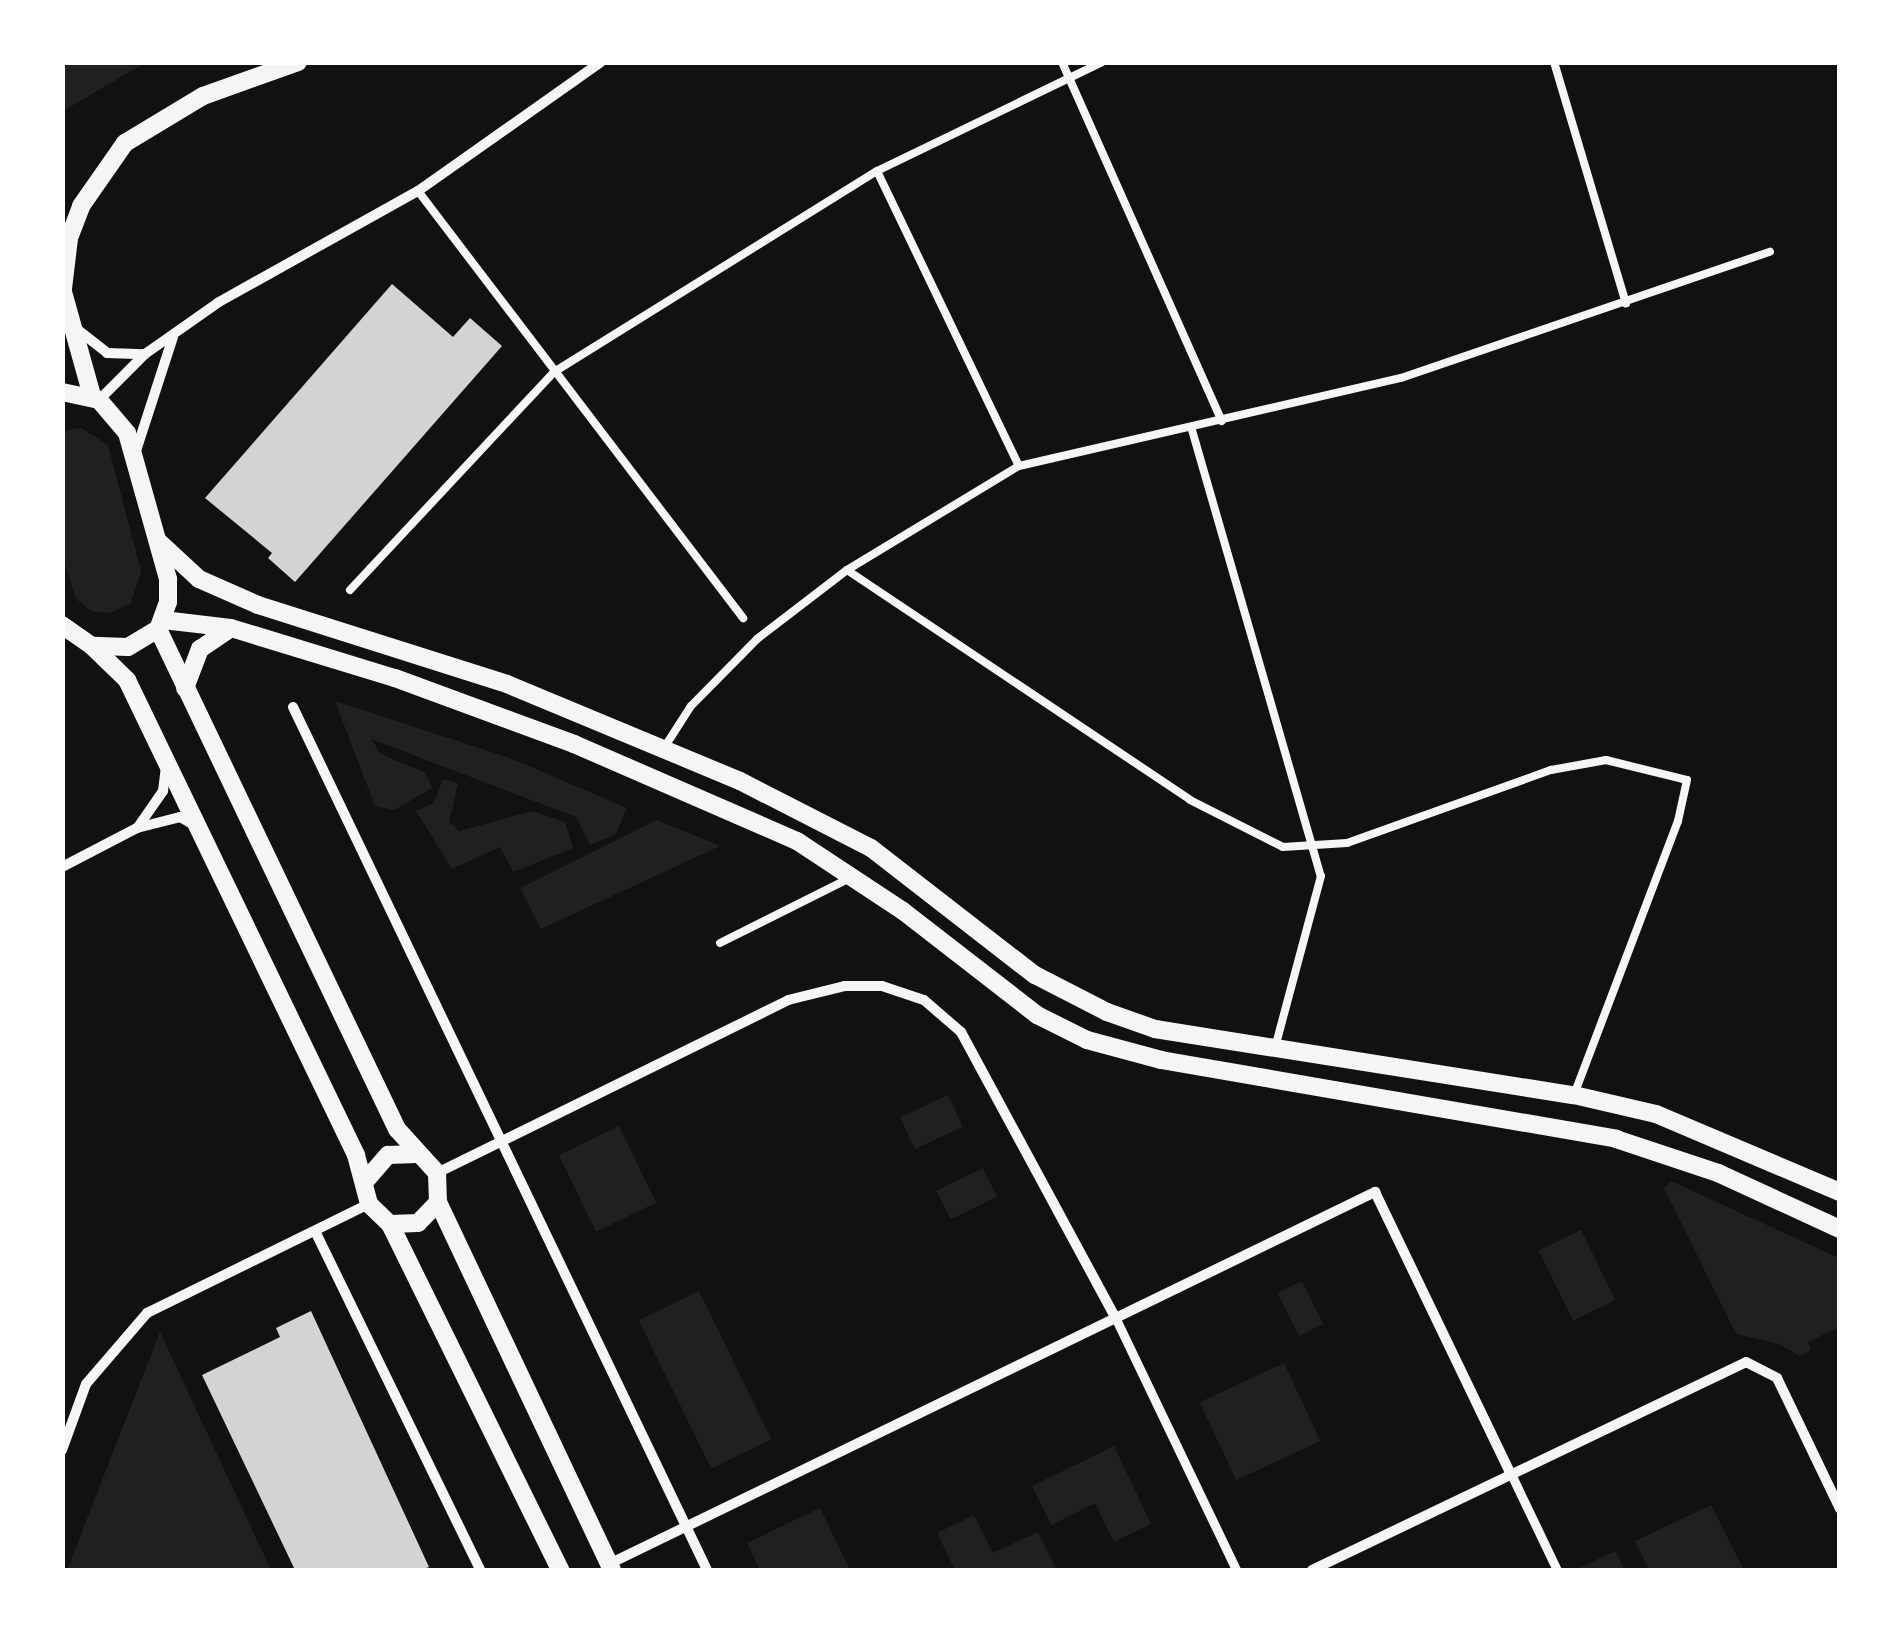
<!DOCTYPE html>
<style>
body{margin:0}
#map{position:relative;width:1902px;height:1633px;overflow:hidden;background:#111;font-family:"DejaVu Sans",sans-serif}
div>[style]{position:absolute}
.green>*{inset:0;background:#202020;transform-origin:0 0}
.building>*{inset:0;background:#d3d3d3}
.service>*{height:8px;margin:-4px;padding:0 4px;transform-origin:4px;border-radius:4px;background:#f5f5f5}
.pedestrian>*{height:9px;margin:-4.5px;padding:0 4.5px;transform-origin:4.5px;border-radius:4.5px;background:#f5f5f5}
.minor>*{height:10px;margin:-5px;padding:0 5px;transform-origin:5px;border-radius:5px;background:#f5f5f5}
.tertiary>*{height:18px;margin:-9px;padding:0 9px;transform-origin:9px;border-radius:9px;background:#f5f5f5}
span{translate:-50% -50%;white-space:nowrap;text-align:center;line-height:1.15;-webkit-text-stroke:10px #fff;paint-order:stroke}
.frame{position:absolute;inset:0;border:65px solid #fff;pointer-events:none}
</style>
<div id="map">
<div class="green">
<div style="clip-path:polygon(63px 62px,145px 62px,145px 63px,63px 111px)"></div>
<div style="clip-path:polygon(81px 428px,108px 445px,141px 571px,131px 603px,110px 613px,91px 611px,76px 599px,63px 558px,63px 431px)"></div>
<div style="clip-path:polygon(335px 701px,513px 759px,627px 808px,616px 834px,590px 845px,576px 817px,371px 739px,381px 754px,426px 773px,432px 788px,394px 810px,375px 806px)"></div>
<div style="clip-path:polygon(443px 779px,458px 783px,449px 822px,459px 831px,533px 811px,565px 822px,573px 848px,513px 872px,500px 847px,452px 869px,416px 811px,434px 803px)"></div>
<div style="clip-path:polygon(657px 820px,720px 846px,541px 929px,520px 888px)"></div>
<div style="left:948px;top:1095px;width:35px;height:53px;rotate:65deg"></div>
<div style="left:619px;top:1126px;width:85px;height:67px;rotate:64deg"></div>
<div style="left:983px;top:1168px;width:32px;height:52px;rotate:64deg"></div>
<div style="clip-path:polygon(1671px 1181px,1839px 1258px,1839px 1327px,1808px 1342px,1811px 1350px,1799px 1356px,1780px 1344px,1736px 1334px,1664px 1188px)"></div>
<div style="left:1581px;top:1230px;width:78px;height:47px;rotate:64deg"></div>
<div style="left:1302px;top:1281px;width:48px;height:27px;rotate:64deg"></div>
<div style="left:699px;top:1291px;width:165px;height:67px;rotate:64deg"></div>
<div style="clip-path:polygon(160px 1332px,271px 1570px,67px 1570px)"></div>
<div style="left:1284px;top:1363px;width:86px;height:93px;rotate:65deg"></div>
<div style="clip-path:polygon(1114px 1446px,1151px 1524px,1114px 1542px,1095px 1503px,1051px 1525px,1032px 1486px)"></div>
<div style="clip-path:polygon(1711px 1505px,1744px 1570px,1649px 1570px,1635px 1541px)"></div>
<div style="clip-path:polygon(820px 1508px,850px 1570px,760px 1570px,747px 1543px)"></div>
<div style="clip-path:polygon(974px 1515px,993px 1553px,1038px 1532px,1057px 1570px,955px 1570px,937px 1533px)"></div>
<div style="clip-path:polygon(1615px 1551px,1625px 1570px,1581px 1570px,1580px 1568px)"></div>
</div>
<div class="building">
<div style="clip-path:polygon(392px 284px,453px 337px,470px 318px,502px 346px,295px 582px,268px 558px,272px 553px,205px 498px)"></div>
<div style="clip-path:polygon(311px 1311px,429px 1567px,421px 1570px,295px 1570px,202px 1375px,280px 1337px,276px 1328px)"></div>
</div>
<div class="service">
<div style="left:1062px;top:62px;width:393px;rotate:66deg"></div>
<div style="left:1554px;top:62px;width:252px;rotate:73.4deg"></div>
<div style="left:877px;top:171px;width:327px;rotate:64.3deg"></div>
<div style="left:418px;top:191px;width:537px;rotate:52.72deg"></div>
<div style="left:1192px;top:430px;width:464px;rotate:73.9deg"></div>
<div style="left:1321px;top:876px;width:178px;rotate:105deg"></div>
<div style="left:847px;top:570px;width:413px;rotate:33.8deg"></div>
<div style="left:1190px;top:800px;width:104px;rotate:26.8deg"></div>
<div style="left:1283px;top:847px;width:64px;rotate:-3.6deg"></div>
<div style="left:1347px;top:843px;width:217px;rotate:-19.7deg"></div>
<div style="left:1551px;top:770px;width:56px;rotate:-10.3deg"></div>
<div style="left:1606px;top:760px;width:83px;rotate:13.9deg"></div>
<div style="left:1687px;top:780px;width:42px;rotate:102.4deg"></div>
<div style="left:1678px;top:821px;width:293px;rotate:110.8deg"></div>
<div style="left:350px;top:590px;width:299px;rotate:-46.9deg"></div>
<div style="left:554px;top:372px;width:380px;rotate:-31.9deg"></div>
<div style="left:877px;top:171px;width:250px;rotate:-25.8deg"></div>
<div style="left:664px;top:748px;width:50px;rotate:-57.3deg"></div>
<div style="left:691px;top:706px;width:94px;rotate:-45.4deg"></div>
<div style="left:757px;top:639px;width:113px;rotate:-37.5deg"></div>
<div style="left:847px;top:570px;width:201px;rotate:-31.2deg"></div>
<div style="left:1019px;top:466px;width:392px;rotate:-13deg"></div>
<div style="left:1401px;top:378px;width:390px;rotate:-18.9deg"></div>
<div style="left:720px;top:943px;width:145px;rotate:-26.6deg"></div>
</div>
<div class="pedestrian">
<div style="left:1115px;top:1317px;width:280px;rotate:64.4deg"></div>
<div style="left:1511px;top:1474px;width:106px;rotate:64.4deg"></div>
</div>
<div class="minor">
<div style="left:78px;top:330px;width:37px;rotate:38deg"></div>
<div style="left:107px;top:353px;width:37px;rotate:2deg"></div>
<div style="left:99px;top:400px;width:65px;rotate:-45deg"></div>
<div style="left:145px;top:354px;width:90px;rotate:-35.1deg"></div>
<div style="left:219px;top:302px;width:228px;rotate:-29.2deg"></div>
<div style="left:418px;top:191px;width:224px;rotate:-35.2deg"></div>
<div style="left:135px;top:454px;width:123px;rotate:-72deg"></div>
<div style="left:293px;top:707px;width:957px;rotate:64.37deg"></div>
<div style="left:138px;top:827px;width:44px;rotate:-55.2deg"></div>
<div style="left:163px;top:791px;width:24px;rotate:-83deg"></div>
<div style="left:62px;top:867px;width:85px;rotate:-27.5deg"></div>
<div style="left:137px;top:828px;width:44px;rotate:-14.3deg"></div>
<div style="left:180px;top:817px;width:20px;rotate:30deg"></div>
<div style="left:437px;top:1173px;width:391px;rotate:-26.2deg"></div>
<div style="left:788px;top:1000px;width:59px;rotate:-13.8deg"></div>
<div style="left:845px;top:986px;width:37px"></div>
<div style="left:882px;top:986px;width:44px;rotate:18.4deg"></div>
<div style="left:924px;top:1000px;width:49px;rotate:40.9deg"></div>
<div style="left:961px;top:1032px;width:324px;rotate:61.6deg"></div>
<div style="left:315px;top:1231px;width:377px;rotate:64deg"></div>
<div style="left:62px;top:1450px;width:70px;rotate:-70deg"></div>
<div style="left:86px;top:1384px;width:94px;rotate:-49.3deg"></div>
<div style="left:147px;top:1313px;width:247px;rotate:-26.2deg"></div>
<div style="left:609px;top:1564px;width:852px;rotate:-25.9deg"></div>
<div style="left:1375px;top:1192px;width:313px;rotate:64.3deg"></div>
<div style="left:1312px;top:1570px;width:481px;rotate:-25.6deg"></div>
<div style="left:1746px;top:1362px;width:35px;rotate:27deg"></div>
<div style="left:1777px;top:1378px;width:145px;rotate:64.3deg"></div>
</div>
<div class="tertiary">
<div style="left:63px;top:292px;width:108px;rotate:74.4deg"></div>
<div style="left:62px;top:297px;width:59px;rotate:-83.2deg"></div>
<div style="left:69px;top:238px;width:34px;rotate:-69deg"></div>
<div style="left:81px;top:206px;width:77px;rotate:-55.1deg"></div>
<div style="left:125px;top:143px;width:91px;rotate:-31.1deg"></div>
<div style="left:203px;top:96px;width:101px;rotate:-19.7deg"></div>
<div style="left:62px;top:392px;width:38px;rotate:12deg"></div>
<div style="left:99px;top:400px;width:43px;rotate:49.7deg"></div>
<div style="left:127px;top:433px;width:152px;rotate:74.3deg"></div>
<div style="left:168px;top:579px;width:23px;rotate:90deg"></div>
<div style="left:168px;top:602px;width:29px;rotate:110deg"></div>
<div style="left:158px;top:629px;width:35px;rotate:149deg"></div>
<div style="left:128px;top:647px;width:36px;rotate:-178deg"></div>
<div style="left:92px;top:646px;width:37px;rotate:-145deg"></div>
<div style="left:158px;top:541px;width:56px;rotate:42.8deg"></div>
<div style="left:199px;top:579px;width:64px;rotate:23.8deg"></div>
<div style="left:258px;top:605px;width:261px;rotate:17.6deg"></div>
<div style="left:507px;top:684px;width:252px;rotate:22.6deg"></div>
<div style="left:740px;top:781px;width:147px;rotate:27.1deg"></div>
<div style="left:871px;top:848px;width:207px;rotate:37.8deg"></div>
<div style="left:1035px;top:975px;width:81px;rotate:27.2deg"></div>
<div style="left:1107px;top:1012px;width:51px;rotate:19.5deg"></div>
<div style="left:1155px;top:1029px;width:424px;rotate:9deg"></div>
<div style="left:1574px;top:1095px;width:84px;rotate:13deg"></div>
<div style="left:1656px;top:1114px;width:200px;rotate:23deg"></div>
<div style="left:163px;top:620px;width:68px;rotate:6.7deg"></div>
<div style="left:231px;top:628px;width:171px;rotate:17deg"></div>
<div style="left:395px;top:678px;width:191px;rotate:20.2deg"></div>
<div style="left:574px;top:744px;width:243px;rotate:23.5deg"></div>
<div style="left:797px;top:841px;width:127px;rotate:33.4deg"></div>
<div style="left:903px;top:911px;width:170px;rotate:37.8deg"></div>
<div style="left:1037px;top:1015px;width:56px;rotate:26.6deg"></div>
<div style="left:1087px;top:1040px;width:77px;rotate:15.1deg"></div>
<div style="left:1161px;top:1060px;width:462px;rotate:9.8deg"></div>
<div style="left:1616px;top:1139px;width:108px;rotate:18.4deg"></div>
<div style="left:1718px;top:1173px;width:134px;rotate:24.7deg"></div>
<div style="left:92px;top:646px;width:49px;rotate:44.2deg"></div>
<div style="left:127px;top:680px;width:527px;rotate:64.26deg"></div>
<div style="left:356px;top:1155px;width:51px;rotate:75.1deg"></div>
<div style="left:369px;top:1204px;width:29px;rotate:44deg"></div>
<div style="left:390px;top:1224px;width:28px;rotate:-2deg"></div>
<div style="left:418px;top:1223px;width:29px;rotate:-46deg"></div>
<div style="left:438px;top:1202px;width:29px;rotate:-92deg"></div>
<div style="left:437px;top:1173px;width:59px;rotate:-132.3deg"></div>
<div style="left:397px;top:1129px;width:554px;rotate:-115.55deg"></div>
<div style="left:185px;top:688px;width:42px;rotate:-69deg"></div>
<div style="left:200px;top:649px;width:36px;rotate:-34deg"></div>
<div style="left:367px;top:1179px;width:32px;rotate:-49deg"></div>
<div style="left:388px;top:1155px;width:28px;rotate:-2deg"></div>
<div style="left:438px;top:1202px;width:407px;rotate:64.7deg"></div>
<div style="left:390px;top:1224px;width:386px;rotate:63.8deg"></div>
</div>
<div class="frame"></div>
</div>
